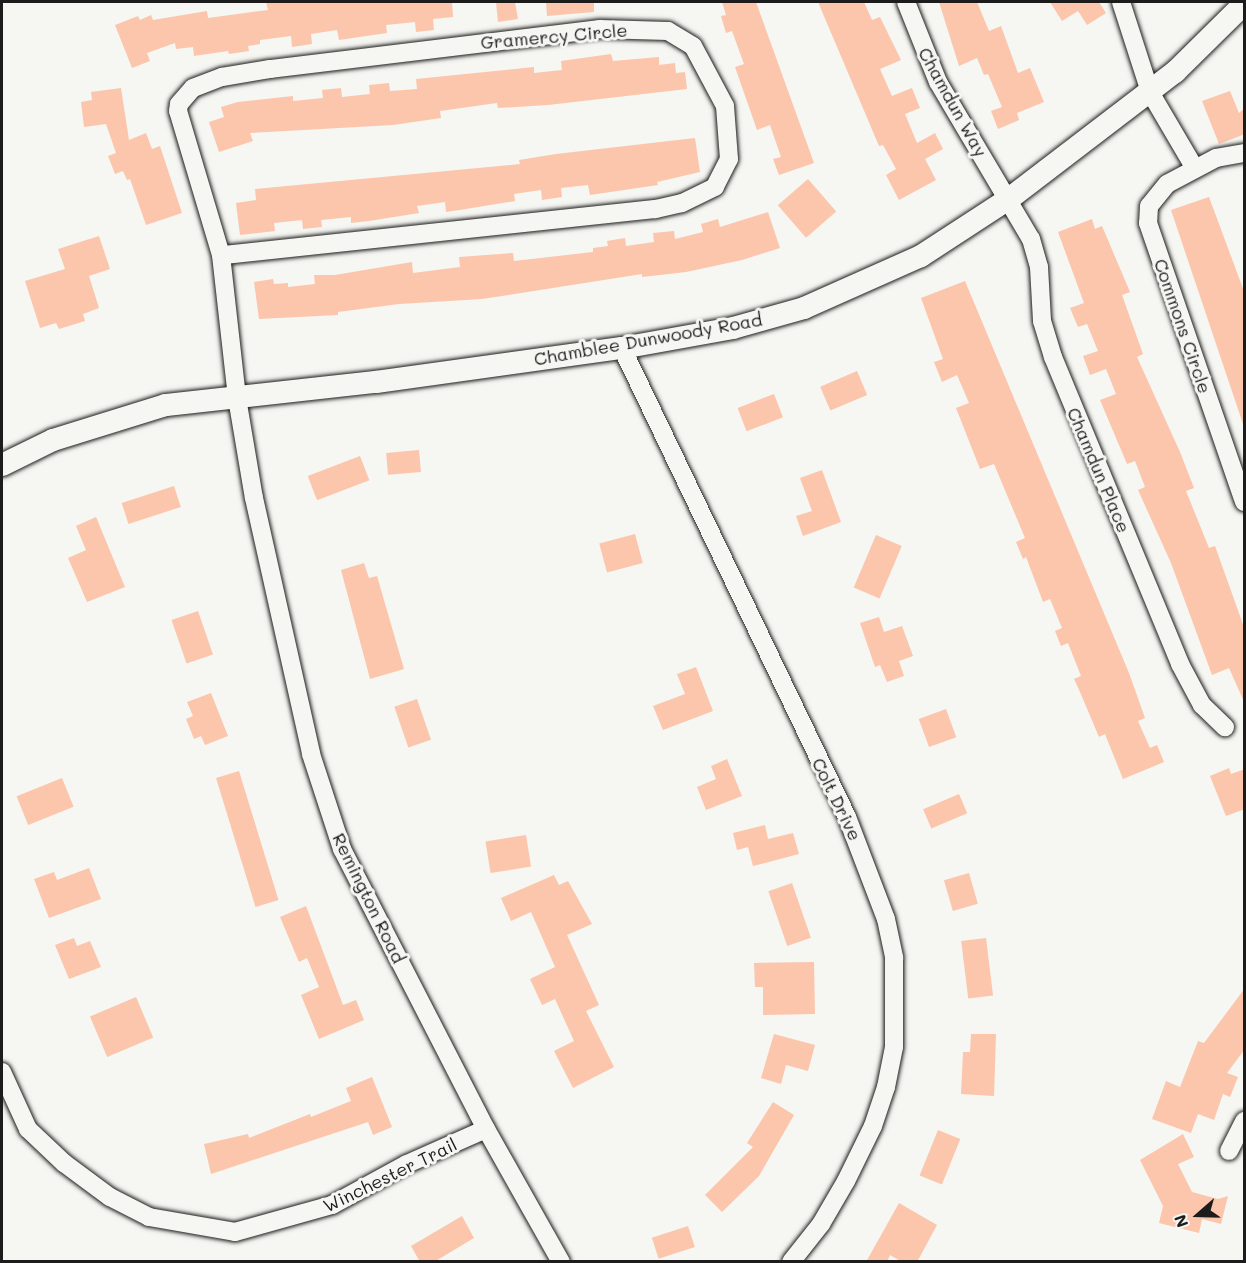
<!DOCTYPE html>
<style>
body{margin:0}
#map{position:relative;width:1246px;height:1263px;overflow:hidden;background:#f6f6f2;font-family:Mali,sans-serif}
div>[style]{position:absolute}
.building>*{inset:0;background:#fbc6ac;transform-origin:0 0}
.roads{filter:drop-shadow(0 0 2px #1c1c1c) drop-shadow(0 0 2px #1c1c1c)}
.minor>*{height:18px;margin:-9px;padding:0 9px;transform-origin:9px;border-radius:9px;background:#f6f6f2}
.tertiary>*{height:22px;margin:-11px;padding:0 11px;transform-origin:11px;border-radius:11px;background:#f6f6f2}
span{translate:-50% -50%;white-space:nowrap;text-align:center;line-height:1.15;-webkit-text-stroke:6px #f6f6f2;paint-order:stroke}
.street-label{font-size:18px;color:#1c1c1c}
.frame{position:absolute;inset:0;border:3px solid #1c1c1c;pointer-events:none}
.north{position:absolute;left:1168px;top:1185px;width:60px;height:60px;-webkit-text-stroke:4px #f6f6f2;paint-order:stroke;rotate:250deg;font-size:16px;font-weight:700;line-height:24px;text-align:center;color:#1c1c1c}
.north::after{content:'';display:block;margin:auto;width:21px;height:27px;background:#1c1c1c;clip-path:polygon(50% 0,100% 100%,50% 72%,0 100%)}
</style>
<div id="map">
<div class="building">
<div style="clip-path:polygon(266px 2px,452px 2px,453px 17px,433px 19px,434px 30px,416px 32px,415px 22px,386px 25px,387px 33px,339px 40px,337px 30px,311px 34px,312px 44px,292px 47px,291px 36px,260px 40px,260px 44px,248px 46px,249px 51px,229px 54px,228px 51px,194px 56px,193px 47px,176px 49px,175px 43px,147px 53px,150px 61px,132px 68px,115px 25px,138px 16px,140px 20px,151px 15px,153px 20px,207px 11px,208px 18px,268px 10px)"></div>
<div style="clip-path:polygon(496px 2px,515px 2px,518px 19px,498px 22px)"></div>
<div style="clip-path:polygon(546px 2px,594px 2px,594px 12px,547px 16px)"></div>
<div style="clip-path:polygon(722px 2px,756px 2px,814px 163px,779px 175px,773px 159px,781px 157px,770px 125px,757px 130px,735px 67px,744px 64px,732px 31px,726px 33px,721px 16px,726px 15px)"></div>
<div style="clip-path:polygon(818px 2px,864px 2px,872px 20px,880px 17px,901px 60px,880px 69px,892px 96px,912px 88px,920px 108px,905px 114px,917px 143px,935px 133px,943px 149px,925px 159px,936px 180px,899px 200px,886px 175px,896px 169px,883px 145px,879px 146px)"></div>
<div style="clip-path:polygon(939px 2px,977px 2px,989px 31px,1001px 26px,1018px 73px,1030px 68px,1044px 102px,1017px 113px,1019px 120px,998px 129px,991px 111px,1002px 107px,988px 74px,984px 75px,977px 58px,959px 66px)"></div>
<div style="clip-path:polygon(1050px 2px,1099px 2px,1106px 13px,1087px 25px,1078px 11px,1062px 21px)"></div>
<div style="clip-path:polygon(611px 54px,613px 61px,659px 57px,659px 65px,675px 63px,676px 73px,685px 72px,687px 89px,548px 105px,498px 108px,497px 103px,440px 111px,441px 118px,393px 125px,250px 133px,253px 141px,219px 152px,209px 122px,224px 117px,221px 107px,238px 102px,293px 96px,293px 101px,323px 98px,322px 90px,341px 88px,342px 97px,370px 94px,369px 85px,389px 83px,390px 91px,417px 89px,416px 79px,534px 67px,534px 73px,562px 70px,561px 61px)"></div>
<div style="clip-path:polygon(121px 88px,129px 140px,146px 133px,152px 149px,160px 146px,182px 213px,146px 225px,130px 179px,127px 180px,123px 171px,115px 174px,108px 156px,116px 153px,106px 124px,84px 127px,81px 102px,92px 100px,91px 92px)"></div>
<div style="clip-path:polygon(1230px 91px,1239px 113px,1245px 108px,1245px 134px,1219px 144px,1202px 101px)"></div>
<div style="clip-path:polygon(695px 138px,700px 172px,657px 182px,658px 185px,590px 195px,588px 185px,561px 188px,562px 197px,542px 200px,541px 190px,514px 194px,515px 201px,466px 209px,446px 212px,445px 202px,417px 206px,419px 213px,369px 221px,351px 223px,351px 217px,321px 220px,322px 227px,303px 229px,302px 220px,274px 223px,275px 231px,240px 235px,236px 203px,256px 200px,255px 189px,520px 164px,519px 160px,556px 154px)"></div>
<div style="left:808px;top:179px;width:43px;height:40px;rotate:49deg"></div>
<div style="clip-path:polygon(1209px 197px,1245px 294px,1243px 424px,1171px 210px)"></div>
<div style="clip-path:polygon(768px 212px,780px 248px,742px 260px,686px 272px,642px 277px,642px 274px,482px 299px,399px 304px,338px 312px,338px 315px,259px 319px,254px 282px,273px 279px,274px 284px,288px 283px,288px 287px,315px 284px,314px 275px,335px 275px,412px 262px,413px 273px,460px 267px,459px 257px,513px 253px,514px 261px,593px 252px,593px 248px,608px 246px,607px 241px,625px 238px,626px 246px,654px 242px,653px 233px,674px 231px,675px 239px,703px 232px,701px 224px,718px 219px,720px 227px)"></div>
<div style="clip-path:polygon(1092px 219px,1095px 229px,1102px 226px,1130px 292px,1122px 295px,1143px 354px,1137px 357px,1180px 452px,1194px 488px,1186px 491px,1209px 548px,1215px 546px,1245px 630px,1245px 704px,1229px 668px,1212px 675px,1171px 563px,1138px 490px,1145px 487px,1135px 461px,1127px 464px,1100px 400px,1116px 394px,1106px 369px,1090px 375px,1083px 356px,1098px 351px,1087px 324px,1078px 327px,1070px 308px,1084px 303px,1058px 232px)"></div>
<div style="clip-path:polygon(99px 236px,110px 269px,89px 276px,99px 308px,83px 314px,85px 321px,59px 329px,56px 323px,40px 328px,25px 281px,65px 269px,58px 249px)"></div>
<div style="clip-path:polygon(965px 281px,1129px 673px,1145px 718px,1138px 721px,1150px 748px,1157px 745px,1164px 762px,1123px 779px,1105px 734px,1099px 737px,1080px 692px,1074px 679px,1081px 676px,1068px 643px,1061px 646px,1055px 631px,1062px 628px,1050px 599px,1043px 602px,1026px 557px,1023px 559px,1016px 542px,1025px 538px,994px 464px,980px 469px,956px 408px,969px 403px,957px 375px,942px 382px,934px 362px,943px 359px,921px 298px)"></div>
<div style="left:857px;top:371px;width:26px;height:40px;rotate:67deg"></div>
<div style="left:774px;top:394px;width:25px;height:39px;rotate:69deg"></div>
<div style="left:419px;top:450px;width:22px;height:33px;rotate:85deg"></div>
<div style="left:360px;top:456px;width:26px;height:56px;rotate:69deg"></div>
<div style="clip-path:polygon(822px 470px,841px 522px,803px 536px,796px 516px,812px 511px,800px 478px)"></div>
<div style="left:174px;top:486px;width:22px;height:55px;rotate:72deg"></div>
<div style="clip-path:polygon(96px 517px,125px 587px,87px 602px,68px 558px,86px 550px,76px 526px)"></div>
<div style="left:635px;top:534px;width:30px;height:37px;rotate:75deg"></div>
<div style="left:876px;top:535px;width:28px;height:57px;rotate:23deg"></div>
<div style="clip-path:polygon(364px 563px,369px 578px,377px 576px,404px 669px,370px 679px,341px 570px)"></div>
<div style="left:198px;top:611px;width:46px;height:28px;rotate:71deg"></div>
<div style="clip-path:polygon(879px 617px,884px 632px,902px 626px,913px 656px,899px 661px,904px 676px,887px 682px,880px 665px,875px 667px,860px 623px)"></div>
<div style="clip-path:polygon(696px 667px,713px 711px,663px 730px,653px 706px,685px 694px,677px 674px)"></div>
<div style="clip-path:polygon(211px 693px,228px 736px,205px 745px,201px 736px,194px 739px,186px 719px,193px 716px,187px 702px)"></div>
<div style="left:417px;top:699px;width:43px;height:24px;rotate:71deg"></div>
<div style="left:946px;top:709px;width:30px;height:29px;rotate:70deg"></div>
<div style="clip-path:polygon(727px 759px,742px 796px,706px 810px,697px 787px,716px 779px,711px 766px)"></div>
<div style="clip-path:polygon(1229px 768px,1231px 774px,1245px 769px,1245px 809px,1226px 816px,1210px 776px)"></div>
<div style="left:239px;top:771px;width:135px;height:24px;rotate:73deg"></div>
<div style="left:62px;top:778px;width:31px;height:49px;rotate:68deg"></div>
<div style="left:959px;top:794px;width:21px;height:39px;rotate:67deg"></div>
<div style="clip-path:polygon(765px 825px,768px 839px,793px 833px,799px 854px,753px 866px,748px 847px,737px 850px,733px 833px)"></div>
<div style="left:526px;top:835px;width:32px;height:41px;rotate:81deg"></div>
<div style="clip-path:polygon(89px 868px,101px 899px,49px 918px,34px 879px,54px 872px,57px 880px)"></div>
<div style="left:969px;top:873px;width:32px;height:26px;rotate:74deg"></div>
<div style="clip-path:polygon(554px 875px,559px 885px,568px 881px,592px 924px,567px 935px,599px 1005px,586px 1011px,614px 1067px,573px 1088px,554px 1051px,574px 1041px,555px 999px,542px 1005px,530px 979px,555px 967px,531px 912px,511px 921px,501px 898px)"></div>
<div style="left:792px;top:883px;width:58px;height:25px;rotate:71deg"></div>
<div style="clip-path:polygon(306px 906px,343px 1005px,356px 1000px,364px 1020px,319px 1039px,301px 995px,319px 987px,307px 958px,299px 962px,280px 917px)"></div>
<div style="clip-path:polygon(74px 938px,77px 946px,90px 941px,101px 967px,69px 979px,55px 945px)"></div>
<div style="left:986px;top:938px;width:58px;height:25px;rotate:83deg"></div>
<div style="clip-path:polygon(814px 962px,815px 1014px,763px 1015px,763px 987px,755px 987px,754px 963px)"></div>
<div style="clip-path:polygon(1245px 988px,1245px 1049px,1227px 1073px,1238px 1077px,1230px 1097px,1223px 1094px,1214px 1120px,1198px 1114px,1191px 1133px,1152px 1119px,1166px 1081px,1180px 1087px,1198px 1041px,1204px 1043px)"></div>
<div style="left:136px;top:997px;width:44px;height:50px;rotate:67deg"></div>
<div style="clip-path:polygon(774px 1034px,815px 1045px,808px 1071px,786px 1065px,781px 1084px,761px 1078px)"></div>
<div style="clip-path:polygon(971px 1034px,996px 1034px,994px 1096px,961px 1094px,963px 1052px,970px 1052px)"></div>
<div style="clip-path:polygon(372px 1077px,392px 1127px,373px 1135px,368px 1122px,211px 1174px,204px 1144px,248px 1134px,249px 1138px,310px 1114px,311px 1117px,351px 1101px,346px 1088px)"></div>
<div style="clip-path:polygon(773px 1102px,794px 1115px,759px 1176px,722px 1212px,705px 1195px,753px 1147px,747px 1143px)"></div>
<div style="left:938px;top:1130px;width:24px;height:49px;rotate:22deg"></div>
<div style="clip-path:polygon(1183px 1134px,1194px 1157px,1178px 1164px,1192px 1192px,1218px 1199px,1228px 1196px,1221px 1224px,1202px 1219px,1199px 1233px,1159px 1223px,1163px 1206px,1140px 1160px)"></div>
<div style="clip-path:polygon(899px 1203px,937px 1225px,917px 1262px,902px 1262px,890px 1255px,887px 1262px,866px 1262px)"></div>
<div style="clip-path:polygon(462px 1216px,474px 1238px,434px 1262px,420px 1262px,411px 1246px)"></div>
<div style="left:688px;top:1226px;width:22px;height:38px;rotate:72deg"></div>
</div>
<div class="roads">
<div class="minor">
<div style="left:906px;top:2px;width:86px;rotate:68.2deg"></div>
<div style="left:938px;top:82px;width:182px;rotate:59.4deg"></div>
<div style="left:1031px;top:239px;width:29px;rotate:74deg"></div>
<div style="left:1039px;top:267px;width:54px;rotate:86.8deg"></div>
<div style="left:1042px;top:321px;width:38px;rotate:73deg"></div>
<div style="left:1053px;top:357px;width:332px;rotate:67.5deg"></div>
<div style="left:1180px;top:664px;width:47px;rotate:61.8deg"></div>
<div style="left:1202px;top:705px;width:32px;rotate:44deg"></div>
<div style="left:1121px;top:2px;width:95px;rotate:72.1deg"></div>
<div style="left:1150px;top:92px;width:87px;rotate:59.6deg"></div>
<div style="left:600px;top:29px;width:68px;rotate:1.7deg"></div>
<div style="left:668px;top:31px;width:29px;rotate:31deg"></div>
<div style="left:693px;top:46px;width:68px;rotate:61.9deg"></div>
<div style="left:725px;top:106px;width:53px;rotate:85.7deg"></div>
<div style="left:729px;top:159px;width:31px;rotate:117deg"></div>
<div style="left:715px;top:187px;width:37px;rotate:154deg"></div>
<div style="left:682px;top:203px;width:28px;rotate:167deg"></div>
<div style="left:655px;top:209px;width:436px;rotate:173.9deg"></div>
<div style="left:221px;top:255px;width:150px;rotate:-106.6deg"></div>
<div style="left:178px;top:111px;width:7px;rotate:-82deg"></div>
<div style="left:179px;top:104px;width:21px;rotate:-49deg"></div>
<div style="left:193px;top:88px;width:31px;rotate:-21deg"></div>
<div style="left:222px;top:77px;width:49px;rotate:-9.5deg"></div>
<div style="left:270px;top:69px;width:332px;rotate:-6.9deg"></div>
<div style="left:1244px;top:153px;width:28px;rotate:170deg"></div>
<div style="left:1216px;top:158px;width:55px;rotate:152deg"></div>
<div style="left:1167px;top:184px;width:28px;rotate:129deg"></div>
<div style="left:1149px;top:206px;width:17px;rotate:93deg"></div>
<div style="left:1148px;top:223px;width:295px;rotate:71deg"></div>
<div style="left:221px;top:255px;width:144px;rotate:83.6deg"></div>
<div style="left:237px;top:398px;width:101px;rotate:80.4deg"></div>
<div style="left:254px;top:498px;width:262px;rotate:77.4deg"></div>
<div style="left:311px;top:754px;width:100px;rotate:71.9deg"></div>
<div style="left:342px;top:849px;width:315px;rotate:62.8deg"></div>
<div style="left:486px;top:1129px;width:153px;rotate:60.6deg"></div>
<div style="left:622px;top:348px;width:520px;rotate:64.37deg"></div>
<div style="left:847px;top:817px;width:109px;rotate:69.1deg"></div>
<div style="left:886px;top:919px;width:40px;rotate:78deg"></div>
<div style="left:894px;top:958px;width:89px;rotate:90deg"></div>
<div style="left:894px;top:1047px;width:41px;rotate:101.3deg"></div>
<div style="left:886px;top:1087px;width:41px;rotate:108.4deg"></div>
<div style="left:873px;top:1126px;width:61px;rotate:116.1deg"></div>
<div style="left:846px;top:1181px;width:50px;rotate:120.2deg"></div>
<div style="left:821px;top:1224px;width:48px;rotate:128.3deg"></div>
<div style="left:2px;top:1072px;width:63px;rotate:65.5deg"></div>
<div style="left:28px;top:1129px;width:50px;rotate:43.4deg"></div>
<div style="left:64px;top:1163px;width:57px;rotate:36.5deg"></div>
<div style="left:110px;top:1197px;width:44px;rotate:27.1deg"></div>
<div style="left:149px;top:1217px;width:87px;rotate:9.9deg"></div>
<div style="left:235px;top:1232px;width:101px;rotate:-15.6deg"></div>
<div style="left:332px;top:1205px;width:85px;rotate:-28.7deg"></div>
<div style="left:407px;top:1164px;width:86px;rotate:-23.9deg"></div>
<div style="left:1229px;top:1151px;width:34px;rotate:-63deg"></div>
</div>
<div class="tertiary">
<div style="left:2px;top:465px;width:57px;rotate:-26.1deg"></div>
<div style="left:53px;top:440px;width:118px;rotate:-17.2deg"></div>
<div style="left:166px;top:405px;width:211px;rotate:-6.3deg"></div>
<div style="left:376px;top:382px;width:248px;rotate:-7.9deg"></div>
<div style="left:622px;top:348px;width:113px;rotate:-10.2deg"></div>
<div style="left:733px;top:328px;width:74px;rotate:-15.7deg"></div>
<div style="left:804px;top:308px;width:128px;rotate:-24deg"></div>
<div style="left:921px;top:256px;width:106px;rotate:-33.1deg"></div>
<div style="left:1010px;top:198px;width:208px;rotate:-37.4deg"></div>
<div style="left:1175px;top:72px;width:97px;rotate:-44.6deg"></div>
</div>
</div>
<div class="street-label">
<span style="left:554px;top:36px;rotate:-5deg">Gramercy Circle</span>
<span style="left:953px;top:102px;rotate:61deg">Chamdun Way</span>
<span style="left:1183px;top:326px;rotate:71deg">Commons Circle</span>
<span style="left:648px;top:339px;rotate:-10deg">Chamblee Dunwoody Road</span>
<span style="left:1099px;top:470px;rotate:67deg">Chamdun Place</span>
<span style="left:837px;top:799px;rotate:64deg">Colt Drive</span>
<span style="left:369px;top:898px;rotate:64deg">Remington Road</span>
<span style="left:390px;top:1175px;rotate:-26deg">Winchester Trail</span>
</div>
<div class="frame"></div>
<div class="north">N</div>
</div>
